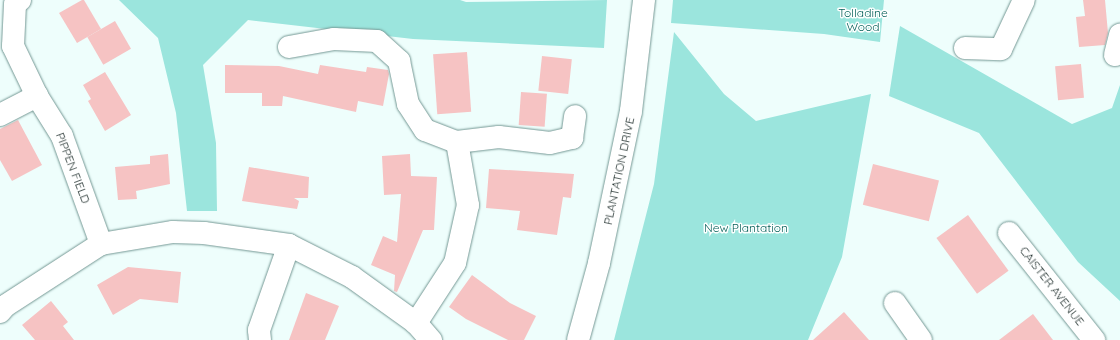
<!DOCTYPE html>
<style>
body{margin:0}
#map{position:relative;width:1120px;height:340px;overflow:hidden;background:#eefefc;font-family:Quicksand,sans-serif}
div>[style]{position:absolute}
.green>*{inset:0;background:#9be5dd}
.building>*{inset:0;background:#f6c3c3;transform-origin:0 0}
.roads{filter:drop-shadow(0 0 1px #749894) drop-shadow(0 0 1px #749894)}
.minor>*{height:22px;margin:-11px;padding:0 11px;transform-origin:11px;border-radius:11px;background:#fff}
span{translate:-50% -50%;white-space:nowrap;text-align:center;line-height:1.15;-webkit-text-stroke:3px #fff;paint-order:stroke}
.park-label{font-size:12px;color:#06615a}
.street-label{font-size:12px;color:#1e2d2b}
</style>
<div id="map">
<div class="green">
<div style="clip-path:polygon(119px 0,460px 0,466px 2px,607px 0,604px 48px,413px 39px,248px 20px,203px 65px,216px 143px,217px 211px,187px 211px,176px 113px,158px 38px)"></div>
<div style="clip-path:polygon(673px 0,884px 0,880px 42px,824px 34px,671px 23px)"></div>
<div style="clip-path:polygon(900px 26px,1072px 124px,1112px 108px,1120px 85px,1120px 301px,1078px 262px,979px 133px,889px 96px)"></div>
<div style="clip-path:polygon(674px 32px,724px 94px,756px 121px,871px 94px,842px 257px,808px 340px,614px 340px,654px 184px)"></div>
</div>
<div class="building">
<div style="clip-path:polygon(82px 0,84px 0,101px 29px,77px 43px,59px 13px)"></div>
<div style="clip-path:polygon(1083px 0,1105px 0,1108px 33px,1105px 45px,1079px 47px,1076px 17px,1085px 16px)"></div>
<div style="left:115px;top:21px;width:32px;height:32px;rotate:60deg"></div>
<div style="left:467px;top:52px;width:60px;height:34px;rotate:86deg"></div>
<div style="left:542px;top:56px;width:30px;height:35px;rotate:6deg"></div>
<div style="left:1081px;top:64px;width:34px;height:26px;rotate:85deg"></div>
<div style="clip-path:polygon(225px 65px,279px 66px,318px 74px,320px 65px,366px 72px,367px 67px,388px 70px,389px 74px,383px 106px,358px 101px,356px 112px,283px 96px,282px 106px,262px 106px,262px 93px,225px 93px)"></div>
<div style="clip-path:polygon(105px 72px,131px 115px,105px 131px,88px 101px,91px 99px,83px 85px)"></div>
<div style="left:521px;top:92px;width:26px;height:33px;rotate:4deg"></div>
<div style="clip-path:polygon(18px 120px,42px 165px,12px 181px,0 160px,0 129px)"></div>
<div style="clip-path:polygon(168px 154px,170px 184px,136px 191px,137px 199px,118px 200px,115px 167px,150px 164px,150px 156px)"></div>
<div style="clip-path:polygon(410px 154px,411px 176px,437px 177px,434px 230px,423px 230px,397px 292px,394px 291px,395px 275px,371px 265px,383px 236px,397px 242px,401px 194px,384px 195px,382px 156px)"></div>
<div style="left:873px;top:164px;width:68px;height:42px;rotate:14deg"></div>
<div style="clip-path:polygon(249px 167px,309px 177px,308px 198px,294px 198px,299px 201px,297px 209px,242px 201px)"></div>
<div style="clip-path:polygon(489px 169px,574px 174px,571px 198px,563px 197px,557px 235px,517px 230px,520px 211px,486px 208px)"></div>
<div style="left:968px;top:215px;width:69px;height:39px;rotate:54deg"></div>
<div style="clip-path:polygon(128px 267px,181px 272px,178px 303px,140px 299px,113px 315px,97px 285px)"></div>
<div style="clip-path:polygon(472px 275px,510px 303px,536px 316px,524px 340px,508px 340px,466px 319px,449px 307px)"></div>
<div style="clip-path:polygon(306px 293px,339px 306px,325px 340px,289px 340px)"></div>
<div style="clip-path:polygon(51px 301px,68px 322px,63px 326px,74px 340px,35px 340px,22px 325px)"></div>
<div style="clip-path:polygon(844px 312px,869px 340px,813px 340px)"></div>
<div style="clip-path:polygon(1033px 314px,1053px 340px,999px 340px)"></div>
</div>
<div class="roads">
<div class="minor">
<div style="left:20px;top:0;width:6px;rotate:141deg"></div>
<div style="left:15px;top:4px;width:42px;rotate:92.7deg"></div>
<div style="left:13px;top:46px;width:55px;rotate:64.4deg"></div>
<div style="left:289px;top:47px;width:46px;rotate:-10.1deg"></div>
<div style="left:334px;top:39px;width:43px;rotate:2.7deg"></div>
<div style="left:377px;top:41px;width:30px;rotate:42deg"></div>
<div style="left:399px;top:61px;width:44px;rotate:78.2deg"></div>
<div style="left:408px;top:104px;width:31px;rotate:57deg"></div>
<div style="left:425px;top:130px;width:34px;rotate:21deg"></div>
<div style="left:457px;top:142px;width:64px;rotate:80.1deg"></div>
<div style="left:468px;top:205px;width:59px;rotate:102.6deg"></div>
<div style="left:455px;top:263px;width:72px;rotate:123deg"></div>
<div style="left:965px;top:48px;width:36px;rotate:2deg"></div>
<div style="left:1001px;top:49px;width:54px;rotate:-64.9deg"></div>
<div style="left:1115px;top:55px;width:21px;rotate:-76deg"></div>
<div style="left:0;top:115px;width:42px;rotate:-27.2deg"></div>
<div style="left:37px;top:96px;width:47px;rotate:58deg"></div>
<div style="left:62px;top:136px;width:115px;rotate:70.1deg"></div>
<div style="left:457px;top:142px;width:42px;rotate:-6.8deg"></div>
<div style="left:499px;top:137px;width:51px;rotate:6.7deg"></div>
<div style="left:550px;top:143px;width:23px;rotate:-13deg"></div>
<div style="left:572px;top:138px;width:22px;rotate:-82deg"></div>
<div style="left:1009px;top:233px;width:137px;rotate:51.5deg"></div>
<div style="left:895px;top:303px;width:45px;rotate:54.9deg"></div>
<div style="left:0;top:312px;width:8px;rotate:-50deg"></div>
<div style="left:5px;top:306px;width:114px;rotate:-32.9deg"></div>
<div style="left:101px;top:244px;width:73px;rotate:-9.5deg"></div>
<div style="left:173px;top:232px;width:31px;rotate:2deg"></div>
<div style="left:204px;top:233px;width:86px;rotate:8deg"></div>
<div style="left:289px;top:245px;width:71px;rotate:26.9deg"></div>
<div style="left:352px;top:277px;width:79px;rotate:35.7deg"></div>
<div style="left:416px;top:323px;width:23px;rotate:49deg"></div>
<div style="left:260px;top:340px;width:10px;rotate:-96deg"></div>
<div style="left:259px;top:330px;width:90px;rotate:-70.6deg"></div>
<div style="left:578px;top:340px;width:80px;rotate:-74.7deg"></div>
<div style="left:599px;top:263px;width:155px;rotate:-78.1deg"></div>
<div style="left:631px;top:111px;width:112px;rotate:-83.3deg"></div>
</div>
</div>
<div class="park-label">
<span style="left:863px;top:20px">Tolladine<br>Wood</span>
<span style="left:746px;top:228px">New Plantation</span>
</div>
<div class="street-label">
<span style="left:73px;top:168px;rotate:69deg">PIPPEN FIELD</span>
<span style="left:619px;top:171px;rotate:-78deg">PLANTATION DRIVE</span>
<span style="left:1052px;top:286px;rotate:52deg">CAISTER AVENUE</span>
</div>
</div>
